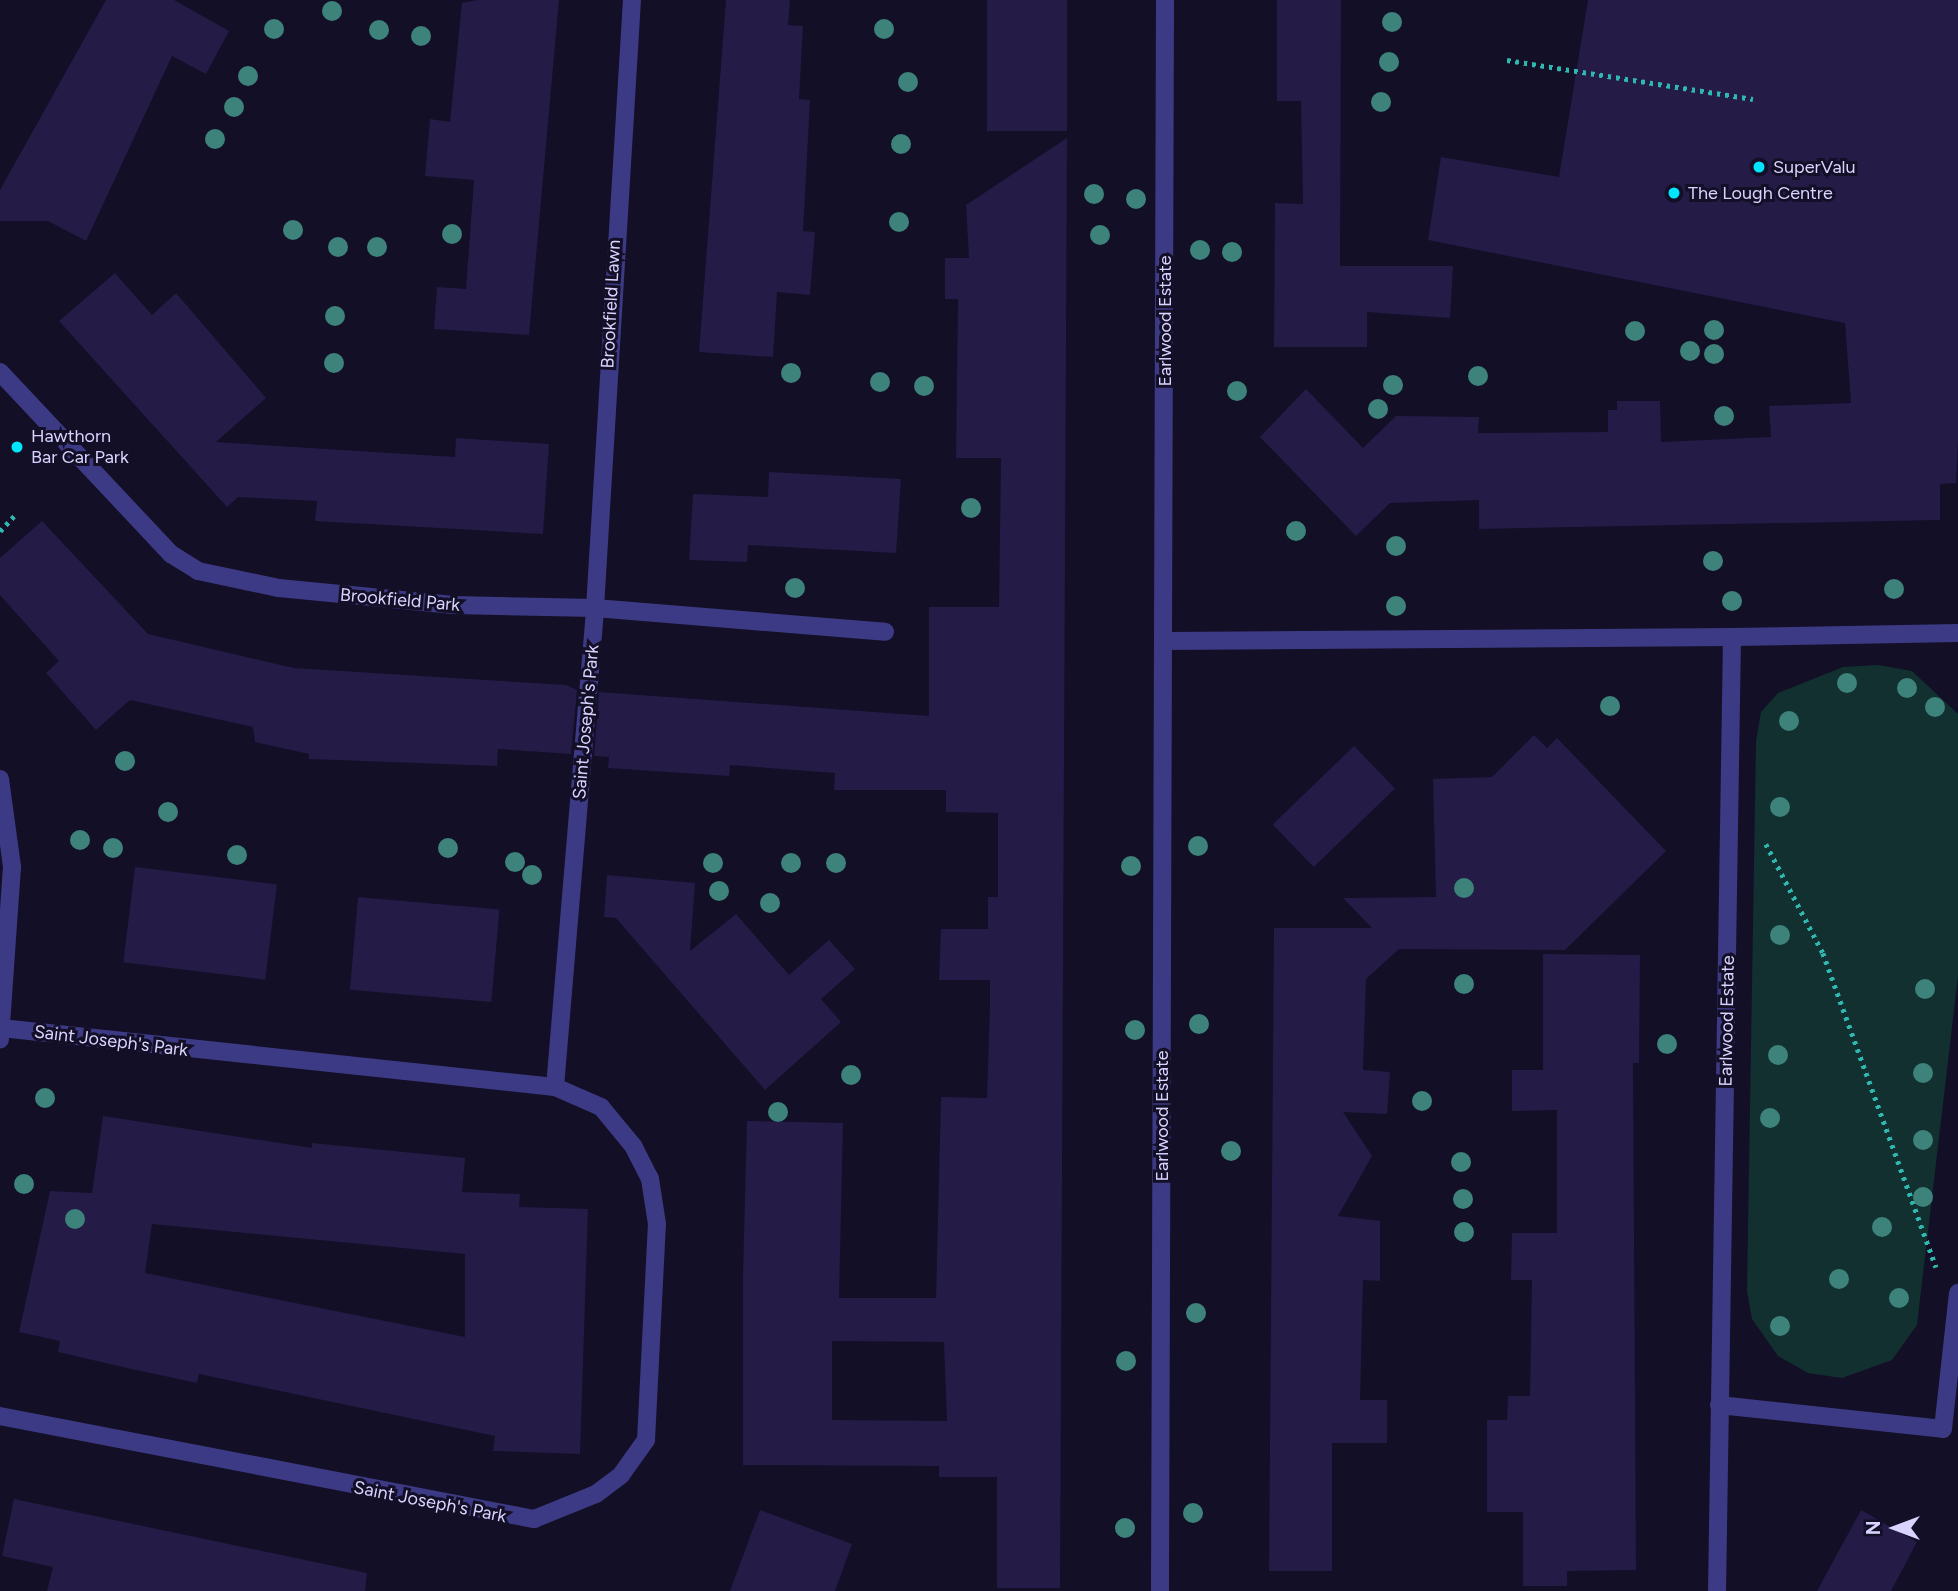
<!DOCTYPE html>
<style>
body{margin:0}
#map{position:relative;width:1958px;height:1591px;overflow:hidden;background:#130f26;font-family:Figtree,sans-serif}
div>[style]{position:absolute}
.green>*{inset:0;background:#12302f}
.building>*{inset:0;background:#241b47;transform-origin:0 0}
.path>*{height:4.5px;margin-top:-2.25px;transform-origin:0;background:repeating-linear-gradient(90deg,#2fb8b0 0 3.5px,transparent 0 8.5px)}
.minor>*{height:18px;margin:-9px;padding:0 9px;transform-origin:9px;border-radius:9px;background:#3d3a85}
.trees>*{width:20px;height:20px;margin:-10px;border-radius:50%;background:#3d827b}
.dots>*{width:19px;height:19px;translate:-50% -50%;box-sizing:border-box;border:4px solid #130f26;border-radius:50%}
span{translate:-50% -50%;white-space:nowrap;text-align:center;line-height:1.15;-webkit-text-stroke:6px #130f26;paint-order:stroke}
.poi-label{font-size:18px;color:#d9d4ff}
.left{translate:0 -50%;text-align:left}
.street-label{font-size:18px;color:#d9d4ff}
.north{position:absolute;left:1860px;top:1493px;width:70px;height:70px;-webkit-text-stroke:5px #130f26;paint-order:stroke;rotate:270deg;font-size:19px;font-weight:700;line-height:28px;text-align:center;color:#d9d4ff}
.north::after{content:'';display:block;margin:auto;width:24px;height:32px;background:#d9d4ff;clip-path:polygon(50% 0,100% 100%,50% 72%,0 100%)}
</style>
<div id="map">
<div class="green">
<div style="clip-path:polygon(1878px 665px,1912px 671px,1958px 714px,1958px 976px,1917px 1325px,1892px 1360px,1842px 1378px,1808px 1373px,1778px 1356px,1752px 1319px,1747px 1291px,1756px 741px,1761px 712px,1778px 693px,1843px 667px)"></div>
</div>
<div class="building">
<div style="clip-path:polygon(106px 0,174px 0,229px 31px,206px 74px,172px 56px,86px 241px,48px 221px,0 221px,0 190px)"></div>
<div style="clip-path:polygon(478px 0,559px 0,529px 335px,434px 329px,437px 287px,466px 289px,474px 180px,425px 176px,430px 119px,450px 122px,462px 3px)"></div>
<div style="clip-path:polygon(726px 0,790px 0,788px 25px,803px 26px,799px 99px,810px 100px,803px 231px,815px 232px,810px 295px,777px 292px,773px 357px,699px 352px)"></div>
<div style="left:987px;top:0;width:80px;height:131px"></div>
<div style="clip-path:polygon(1277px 0,1341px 0,1340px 266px,1453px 266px,1450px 318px,1367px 312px,1367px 347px,1274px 347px,1275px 203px,1303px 204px,1301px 101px,1277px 101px)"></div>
<div style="clip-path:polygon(1588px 0,1958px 0,1958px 439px,1956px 483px,1940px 484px,1940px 520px,1479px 529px,1479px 500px,1390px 503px,1356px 536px,1260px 437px,1306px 389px,1363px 448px,1396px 416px,1479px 417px,1478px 433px,1608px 432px,1608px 410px,1617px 410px,1617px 401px,1660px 401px,1661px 442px,1771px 437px,1769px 406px,1851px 403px,1845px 323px,1428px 240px,1441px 157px,1559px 177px)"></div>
<div style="clip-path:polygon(evenodd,1067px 138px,1060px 1588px,997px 1588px,997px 1477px,939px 1477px,939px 1466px,743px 1465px,743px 1275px,747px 1121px,843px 1123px,839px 1298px,936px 1298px,941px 1097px,987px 1098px,990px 1006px,990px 980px,939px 980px,941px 929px,988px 929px,988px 897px,998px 897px,998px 813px,946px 812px,946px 790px,834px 790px,835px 773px,730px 765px,729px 776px,608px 768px,609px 757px,594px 756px,599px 692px,929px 716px,929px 607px,999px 607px,1001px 458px,956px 458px,958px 299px,945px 299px,945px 258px,969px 258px,966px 205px,1067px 138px,832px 1341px,944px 1342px,947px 1421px,832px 1420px,832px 1341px)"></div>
<div style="clip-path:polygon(115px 273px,152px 315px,176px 293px,266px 398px,216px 442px,455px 457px,456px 438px,549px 444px,543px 534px,315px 521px,317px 501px,238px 497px,227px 507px,59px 321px)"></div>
<div style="clip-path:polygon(769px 472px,901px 479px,896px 553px,748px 545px,747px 562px,689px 560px,693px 494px,768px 497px)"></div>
<div style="clip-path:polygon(42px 521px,148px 634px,294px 668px,566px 685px,577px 690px,571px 754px,498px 749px,497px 766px,309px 759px,309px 754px,255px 742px,253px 727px,130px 700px,96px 730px,46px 673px,59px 661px,0 595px,0 558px)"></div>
<div style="clip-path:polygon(1534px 735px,1547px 748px,1557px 738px,1666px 851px,1565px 950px,1399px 949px,1366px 979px,1363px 1070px,1390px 1072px,1387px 1114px,1343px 1112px,1372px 1156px,1338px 1216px,1380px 1221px,1380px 1281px,1363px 1280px,1360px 1400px,1387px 1400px,1387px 1443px,1332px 1443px,1332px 1571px,1269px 1571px,1274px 928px,1372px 928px,1343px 898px,1436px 897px,1433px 779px,1492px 777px)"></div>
<div style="left:1354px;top:746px;width:59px;height:113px;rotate:46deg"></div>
<div style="left:135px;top:867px;width:143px;height:96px;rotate:7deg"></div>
<div style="clip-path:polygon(607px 875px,695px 883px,690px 951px,736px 914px,789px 975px,829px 940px,855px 969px,821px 999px,841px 1022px,765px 1090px,616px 918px,604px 917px)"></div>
<div style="left:358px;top:897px;width:142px;height:93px;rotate:5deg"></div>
<div style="clip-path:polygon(1543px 954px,1640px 955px,1639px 1063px,1633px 1063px,1636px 1570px,1567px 1571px,1567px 1586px,1523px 1586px,1523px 1512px,1487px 1512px,1487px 1420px,1507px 1420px,1508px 1396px,1530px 1396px,1532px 1280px,1511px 1280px,1512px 1233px,1557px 1233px,1557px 1110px,1512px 1111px,1512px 1070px,1543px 1070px)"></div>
<div style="clip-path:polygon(evenodd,103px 1116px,312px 1148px,312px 1143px,465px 1158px,462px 1192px,520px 1194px,519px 1207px,588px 1209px,580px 1454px,493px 1451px,495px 1436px,199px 1374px,197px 1383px,127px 1368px,58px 1352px,60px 1341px,19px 1332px,50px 1191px,92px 1193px,103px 1116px,152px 1224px,465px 1254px,465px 1337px,145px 1273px,152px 1224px)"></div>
<div style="clip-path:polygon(14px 1499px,367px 1573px,365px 1591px,47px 1591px,53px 1567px,2px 1556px)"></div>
<div style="clip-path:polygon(760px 1510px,852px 1544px,835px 1591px,730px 1591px)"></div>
<div style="clip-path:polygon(1861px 1510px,1917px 1542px,1891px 1591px,1817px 1591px)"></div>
</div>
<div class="path">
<div style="left:1507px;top:60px;width:249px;rotate:9deg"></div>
<div style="left:0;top:531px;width:25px;rotate:-47deg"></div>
<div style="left:1766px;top:844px;width:123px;rotate:62.4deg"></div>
<div style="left:1823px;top:953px;width:334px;rotate:70.2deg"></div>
</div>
<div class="minor">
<div style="left:0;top:372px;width:250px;rotate:46.8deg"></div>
<div style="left:171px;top:554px;width:32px;rotate:32deg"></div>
<div style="left:198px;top:571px;width:83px;rotate:11.9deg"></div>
<div style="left:279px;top:588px;width:175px;rotate:5.6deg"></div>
<div style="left:453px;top:605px;width:142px;rotate:1.2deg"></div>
<div style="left:595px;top:608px;width:291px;rotate:4.7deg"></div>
<div style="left:1732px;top:637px;width:226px;rotate:-1deg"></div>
<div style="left:1165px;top:641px;width:567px;rotate:-0.4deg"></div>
<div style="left:1732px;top:637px;width:954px;rotate:90.9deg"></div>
<div style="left:0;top:779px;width:89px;rotate:82.2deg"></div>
<div style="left:12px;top:867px;width:173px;rotate:94deg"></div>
<div style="left:555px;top:1087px;width:481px;rotate:-85.2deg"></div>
<div style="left:595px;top:608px;width:609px;rotate:-86.52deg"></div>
<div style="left:1719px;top:1405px;width:225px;rotate:6.1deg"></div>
<div style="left:1943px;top:1429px;width:137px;rotate:-83.7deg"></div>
<div style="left:0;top:1416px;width:544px;rotate:10.92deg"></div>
<div style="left:534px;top:1519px;width:67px;rotate:-22deg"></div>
<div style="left:596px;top:1494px;width:31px;rotate:-37deg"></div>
<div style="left:621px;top:1475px;width:43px;rotate:-54.5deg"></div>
<div style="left:646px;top:1440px;width:216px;rotate:-87.1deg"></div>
<div style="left:657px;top:1224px;width:46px;rotate:-98.8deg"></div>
<div style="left:650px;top:1179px;width:36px;rotate:-117deg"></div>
<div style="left:634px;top:1147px;width:52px;rotate:-129.5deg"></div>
<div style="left:601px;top:1107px;width:50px;rotate:-156.5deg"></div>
<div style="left:555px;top:1087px;width:557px;rotate:-173.92deg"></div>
<div style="left:1160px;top:1591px;width:1591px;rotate:-89.82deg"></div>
</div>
<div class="trees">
<div style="left:332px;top:11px"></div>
<div style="left:1392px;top:22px"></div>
<div style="left:274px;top:29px"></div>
<div style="left:884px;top:29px"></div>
<div style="left:379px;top:30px"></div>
<div style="left:421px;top:36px"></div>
<div style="left:1389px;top:62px"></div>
<div style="left:248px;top:76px"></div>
<div style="left:908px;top:82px"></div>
<div style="left:1381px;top:102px"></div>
<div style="left:234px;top:107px"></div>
<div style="left:215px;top:139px"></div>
<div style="left:901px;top:144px"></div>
<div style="left:1094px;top:194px"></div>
<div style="left:1136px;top:199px"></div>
<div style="left:899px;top:222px"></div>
<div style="left:293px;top:230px"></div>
<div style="left:452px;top:234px"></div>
<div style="left:1100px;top:235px"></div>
<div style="left:338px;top:247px"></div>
<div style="left:377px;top:247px"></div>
<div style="left:1200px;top:250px"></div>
<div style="left:1232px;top:252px"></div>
<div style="left:335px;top:316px"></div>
<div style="left:1714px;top:330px"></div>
<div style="left:1635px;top:331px"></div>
<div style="left:1690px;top:351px"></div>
<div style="left:1714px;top:354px"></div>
<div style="left:334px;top:363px"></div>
<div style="left:791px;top:373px"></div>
<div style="left:1478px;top:376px"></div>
<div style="left:880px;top:382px"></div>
<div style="left:1393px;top:385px"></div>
<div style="left:924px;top:386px"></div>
<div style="left:1237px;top:391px"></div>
<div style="left:1378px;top:409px"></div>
<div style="left:1724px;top:416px"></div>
<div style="left:971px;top:508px"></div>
<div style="left:1296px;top:531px"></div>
<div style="left:1396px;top:546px"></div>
<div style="left:1713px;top:561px"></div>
<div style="left:795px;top:588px"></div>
<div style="left:1894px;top:589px"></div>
<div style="left:1732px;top:601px"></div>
<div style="left:1396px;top:606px"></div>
<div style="left:1847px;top:683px"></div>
<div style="left:1907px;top:688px"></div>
<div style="left:1610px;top:706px"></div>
<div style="left:1935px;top:707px"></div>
<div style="left:1789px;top:721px"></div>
<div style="left:125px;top:761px"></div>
<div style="left:1780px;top:807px"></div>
<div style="left:168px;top:812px"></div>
<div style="left:80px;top:840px"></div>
<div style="left:1198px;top:846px"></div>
<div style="left:113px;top:848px"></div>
<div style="left:448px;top:848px"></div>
<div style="left:237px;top:855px"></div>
<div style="left:515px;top:862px"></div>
<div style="left:713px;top:863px"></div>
<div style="left:791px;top:863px"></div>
<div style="left:836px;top:863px"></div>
<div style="left:1131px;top:866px"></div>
<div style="left:532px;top:875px"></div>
<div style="left:1464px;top:888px"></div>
<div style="left:719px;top:891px"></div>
<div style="left:770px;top:903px"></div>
<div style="left:1780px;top:935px"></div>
<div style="left:1464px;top:984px"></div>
<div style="left:1925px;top:989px"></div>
<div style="left:1199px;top:1024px"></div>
<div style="left:1135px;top:1030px"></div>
<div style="left:1667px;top:1044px"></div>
<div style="left:1778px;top:1055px"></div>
<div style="left:1923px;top:1073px"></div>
<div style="left:851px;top:1075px"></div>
<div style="left:45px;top:1098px"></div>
<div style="left:1422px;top:1101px"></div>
<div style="left:778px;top:1112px"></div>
<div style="left:1770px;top:1118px"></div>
<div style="left:1923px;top:1140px"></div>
<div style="left:1231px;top:1151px"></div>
<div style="left:1461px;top:1162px"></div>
<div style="left:24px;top:1184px"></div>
<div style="left:1923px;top:1197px"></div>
<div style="left:1463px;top:1199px"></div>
<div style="left:75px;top:1219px"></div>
<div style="left:1882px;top:1227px"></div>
<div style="left:1464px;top:1232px"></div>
<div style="left:1839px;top:1279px"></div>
<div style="left:1899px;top:1298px"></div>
<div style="left:1196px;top:1313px"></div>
<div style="left:1780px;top:1326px"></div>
<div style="left:1126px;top:1361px"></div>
<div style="left:1193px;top:1513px"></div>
<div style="left:1125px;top:1528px"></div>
</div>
<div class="dots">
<div style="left:1759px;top:167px;background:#00e5ff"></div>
<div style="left:1674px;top:193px;background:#00e5ff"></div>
<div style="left:17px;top:447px;background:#00e5ff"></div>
</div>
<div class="poi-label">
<span class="left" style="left:1773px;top:167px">SuperValu</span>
<span class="left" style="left:1688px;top:193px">The Lough Centre</span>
<span class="left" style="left:31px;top:447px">Hawthorn<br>Bar Car Park</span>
</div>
<div class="street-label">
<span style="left:611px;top:304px;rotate:-87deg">Brookfield Lawn</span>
<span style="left:1165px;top:321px;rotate:-90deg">Earlwood Estate</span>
<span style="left:400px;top:600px;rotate:5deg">Brookfield Park</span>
<span style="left:586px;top:722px;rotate:-85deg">Saint Joseph's Park</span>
<span style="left:1727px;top:1021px;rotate:-89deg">Earlwood Estate</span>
<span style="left:111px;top:1041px;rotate:7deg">Saint Joseph's Park</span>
<span style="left:1162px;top:1116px;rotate:-90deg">Earlwood Estate</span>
<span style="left:430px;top:1502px;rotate:11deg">Saint Joseph's Park</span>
</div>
<div class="north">N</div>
</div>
